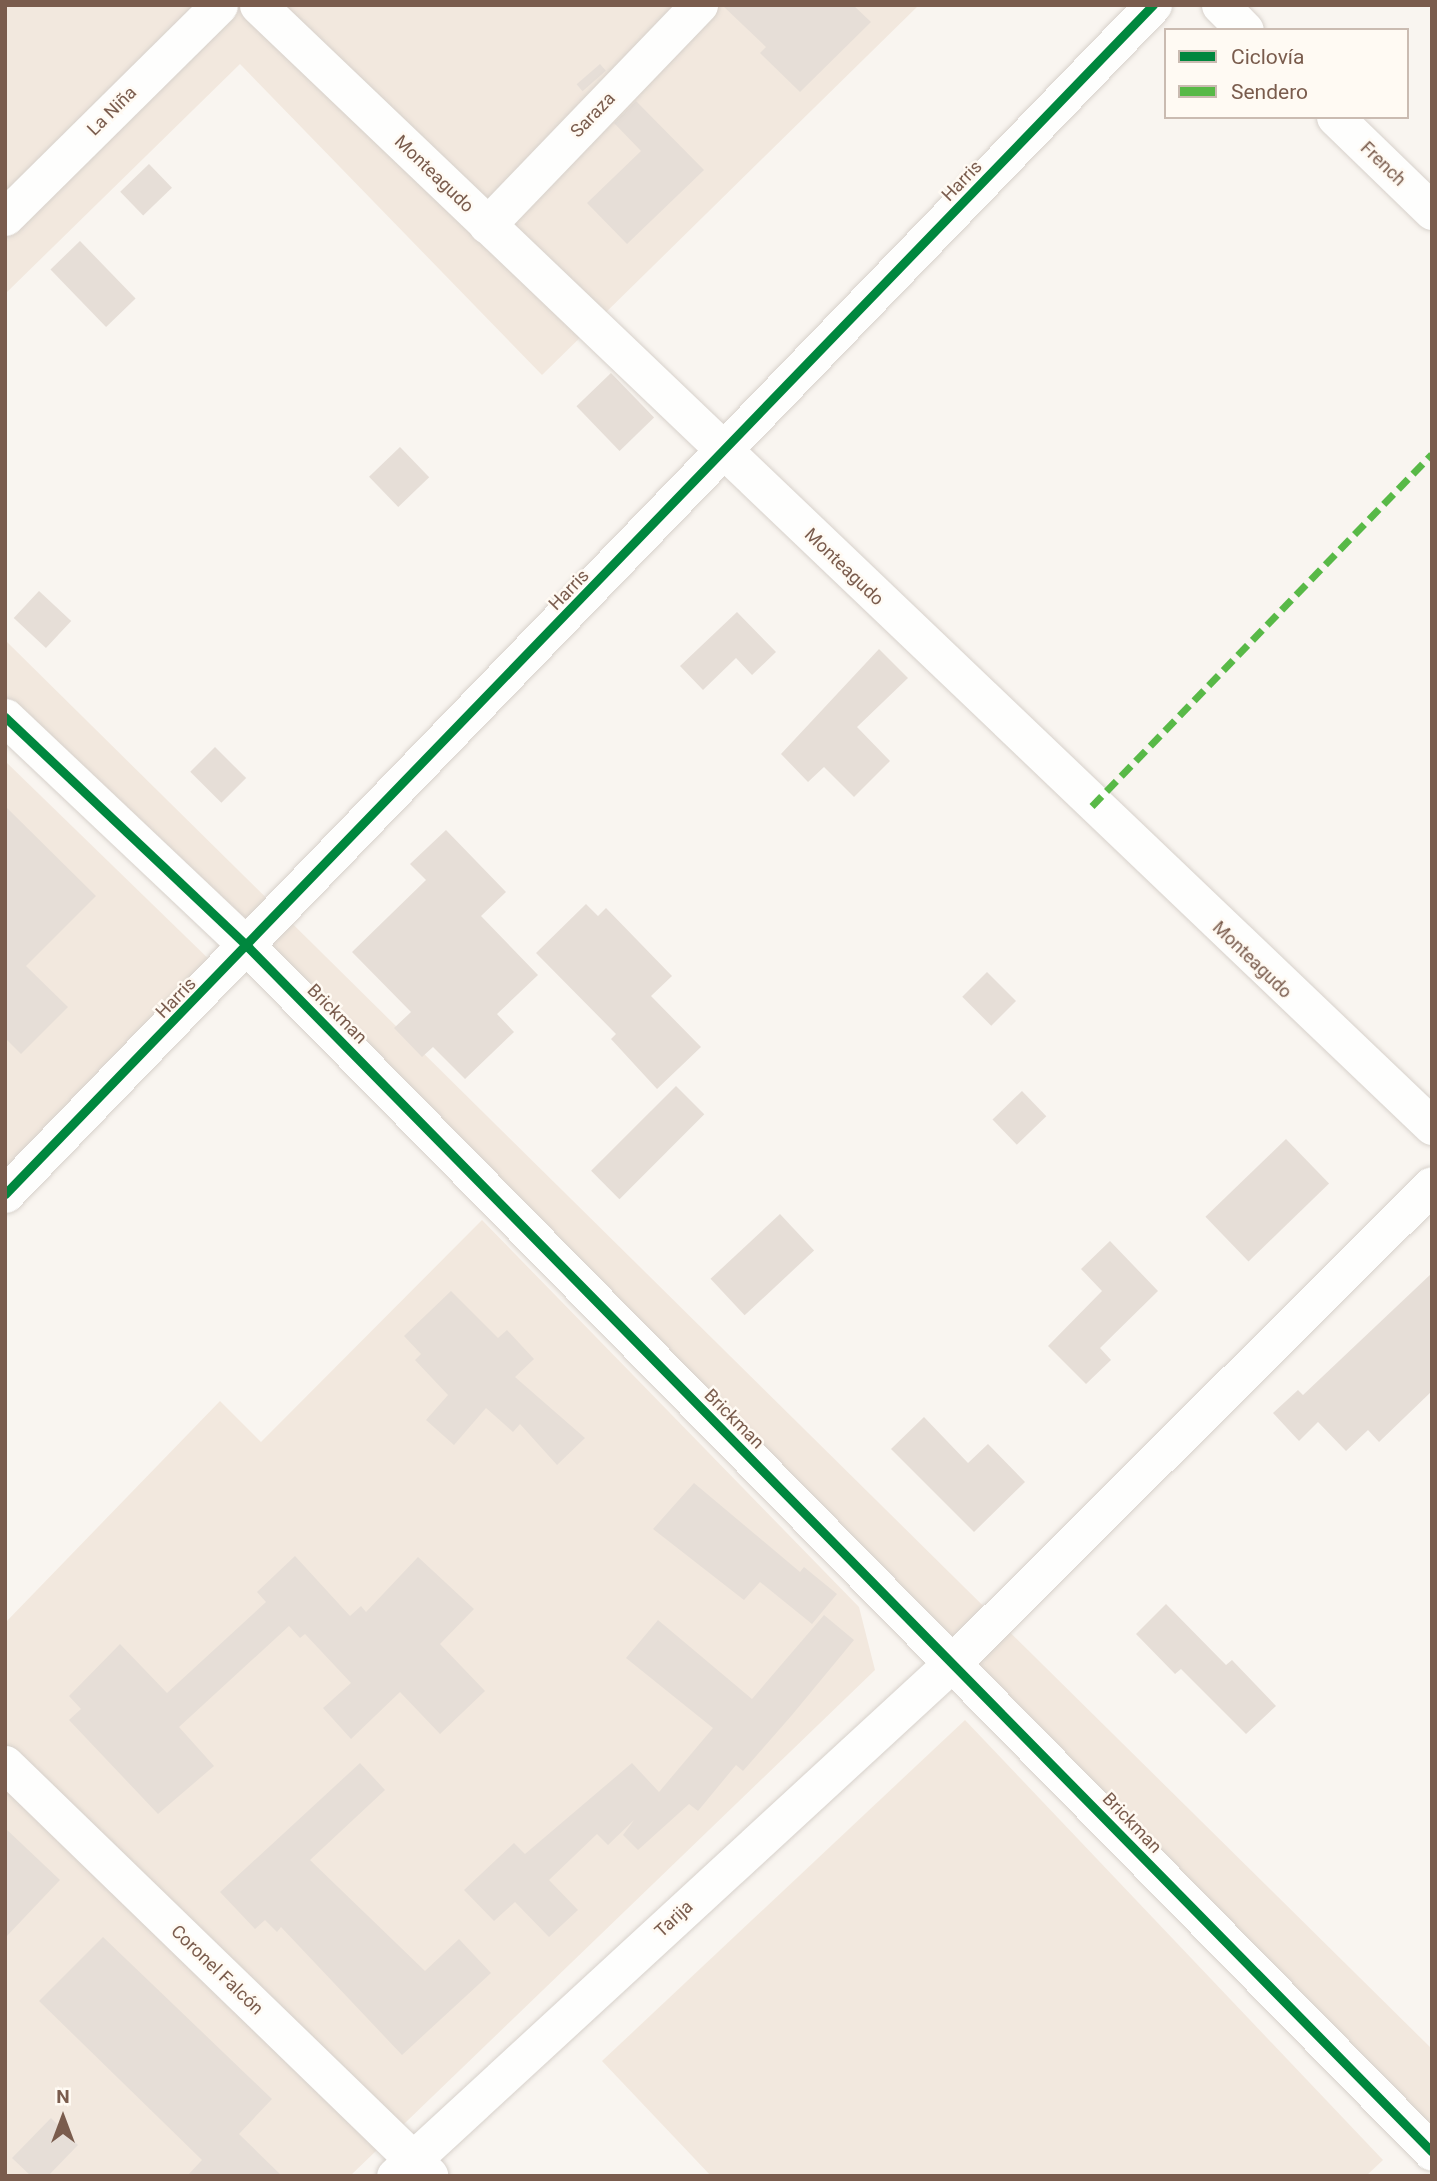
<!DOCTYPE html>
<meta charset="utf-8">
<style>
body{margin:0}
#map{position:relative;width:1437px;height:2181px;overflow:hidden;background:#f9f5f0;font-family:Roboto,sans-serif}
div>[style]{position:absolute}
.residential>*{inset:0;background:#f2e8de}
.building>*{inset:0;background:#e6ded7;transform-origin:0 0}
.roads{filter:drop-shadow(0 0 2px #d7d1cb) drop-shadow(0 0 2px #d7d1cb)}
.street>*{height:37px;margin:-18.5px;padding:0 18.5px;transform-origin:18.5px;border-radius:18.5px;background:#fefefd}
.quiet>*{height:7px;margin-top:-3.5px;transform-origin:0;background:repeating-linear-gradient(90deg,#58b947 0 14px,transparent 0 21px)}
.cycleway>*{height:9px;margin:-4.5px;padding:0 4.5px;transform-origin:4.5px;border-radius:4.5px;background:#00873e}
span{translate:-50% -50%;white-space:nowrap;text-align:center;line-height:1.15;-webkit-text-stroke:5px #fffaf3;paint-order:stroke}
.street-label{font-size:18px;color:#7a5c4d}
.frame{position:absolute;inset:0;border:7px solid #7a5c4d;pointer-events:none}
.legend{position:absolute;left:1164px;top:28px;width:245px;height:91px;box-sizing:border-box;background:#fffaf3;border:2px solid #cabbb1;margin:0;padding:9px 12px;list-style:none;font-size:21px;color:#7a5c4d}
.legend li{display:flex;align-items:center;gap:14px;height:35px}
.legend b{width:35px;border:2px solid #cabbb1}
.north{position:absolute;left:28px;top:2083px;width:70px;height:70px;-webkit-text-stroke:5px #fffaf3;paint-order:stroke;rotate:0deg;font-size:19px;font-weight:700;line-height:28px;text-align:center;color:#7a5c4d}
.north::after{content:'';display:block;margin:auto;width:24px;height:32px;background:#7a5c4d;clip-path:polygon(50% 0,100% 100%,50% 72%,0 100%)}
</style>
<div id="map">
<div class="residential">
<div style="clip-path:polygon(5px 5px,919px 5px,542px 375px,240px 64px,5px 294px)"></div>
<div style="clip-path:polygon(5px 640px,1432px 2049px,1432px 2152px,5px 717px)"></div>
<div style="clip-path:polygon(5px 761px,219px 969px,5px 1184px)"></div>
<div style="clip-path:polygon(482px 1220px,859px 1607px,875px 1670px,350px 2176px,5px 2176px,5px 1623px,220px 1401px,261px 1442px)"></div>
<div style="clip-path:polygon(965px 1720px,1383px 2160px,1366px 2176px,711px 2176px,602px 2061px)"></div>
</div>
<div class="building">
<div style="clip-path:polygon(722px 5px,853px 5px,871px 22px,800px 92px,760px 53px,766px 47px)"></div>
<div style="left:600px;top:64px;width:9px;height:31px;rotate:49deg"></div>
<div style="clip-path:polygon(636px 101px,704px 170px,627px 244px,587px 203px,641px 151px,614px 123px)"></div>
<div style="left:149px;top:164px;width:33px;height:40px;rotate:46deg"></div>
<div style="left:80px;top:241px;width:80px;height:41px;rotate:46deg"></div>
<div style="left:611px;top:373px;width:62px;height:48px;rotate:46deg"></div>
<div style="left:400px;top:447px;width:42px;height:43px;rotate:46deg"></div>
<div style="left:39px;top:591px;width:44px;height:37px;rotate:43deg"></div>
<div style="clip-path:polygon(737px 612px,776px 652px,752px 675px,736px 658px,703px 690px,680px 666px)"></div>
<div style="clip-path:polygon(879px 649px,908px 678px,857px 727px,890px 761px,854px 797px,824px 767px,808px 782px,781px 754px)"></div>
<div style="left:215px;top:747px;width:44px;height:35px;rotate:45deg"></div>
<div style="clip-path:polygon(5px 806px,96px 896px,26px 966px,68px 1007px,21px 1054px,5px 1038px)"></div>
<div style="clip-path:polygon(446px 830px,506px 892px,481px 916px,538px 975px,497px 1014px,514px 1032px,465px 1079px,433px 1047px,422px 1057px,394px 1028px,411px 1012px,352px 952px,426px 880px,410px 864px)"></div>
<div style="clip-path:polygon(586px 904px,598px 916px,606px 908px,672px 976px,651px 996px,701px 1047px,657px 1089px,611px 1039px,616px 1034px,536px 953px)"></div>
<div style="left:987px;top:972px;width:41px;height:35px;rotate:45deg"></div>
<div style="left:676px;top:1086px;width:40px;height:120px;rotate:45deg"></div>
<div style="left:1022px;top:1091px;width:35px;height:41px;rotate:46deg"></div>
<div style="left:1286px;top:1139px;width:62px;height:112px;rotate:46deg"></div>
<div style="left:780px;top:1214px;width:50px;height:95px;rotate:47deg"></div>
<div style="clip-path:polygon(1110px 1241px,1158px 1291px,1100px 1348px,1111px 1360px,1086px 1384px,1048px 1346px,1102px 1291px,1081px 1269px)"></div>
<div style="clip-path:polygon(1432px 1273px,1432px 1391px,1379px 1442px,1368px 1430px,1346px 1451px,1318px 1422px,1299px 1441px,1273px 1413px,1298px 1390px,1303px 1395px)"></div>
<div style="clip-path:polygon(451px 1291px,498px 1338px,507px 1330px,534px 1359px,515px 1377px,585px 1438px,557px 1465px,520px 1424px,513px 1432px,486px 1408px,454px 1445px,426px 1420px,448px 1395px,415px 1360px,421px 1354px,404px 1336px)"></div>
<div style="clip-path:polygon(924px 1417px,968px 1463px,988px 1444px,1025px 1482px,974px 1532px,891px 1449px)"></div>
<div style="clip-path:polygon(694px 1483px,800px 1572px,804px 1567px,837px 1594px,812px 1624px,760px 1582px,744px 1600px,653px 1529px)"></div>
<div style="clip-path:polygon(295px 1556px,350px 1616px,361px 1606px,366px 1612px,418px 1557px,474px 1609px,440px 1644px,485px 1691px,440px 1734px,400px 1692px,351px 1739px,323px 1708px,351px 1683px,305px 1634px,300px 1638px,289px 1626px,179px 1727px,214px 1766px,158px 1814px,69px 1720px,81px 1709px,69px 1696px,120px 1644px,167px 1693px,266px 1602px,257px 1592px)"></div>
<div style="clip-path:polygon(1166px 1604px,1226px 1665px,1232px 1660px,1276px 1706px,1246px 1734px,1181px 1669px,1175px 1674px,1136px 1634px)"></div>
<div style="clip-path:polygon(824px 1615px,854px 1640px,792px 1715px,743px 1771px,736px 1765px,698px 1811px,689px 1804px,638px 1850px,623px 1835px,634px 1820px,608px 1845px,597px 1834px,549px 1880px,578px 1910px,549px 1937px,515px 1902px,494px 1921px,464px 1890px,514px 1843px,525px 1854px,632px 1763px,659px 1792px,713px 1728px,626px 1658px,658px 1620px,752px 1699px)"></div>
<div style="clip-path:polygon(360px 1763px,385px 1790px,310px 1860px,425px 1971px,459px 1939px,491px 1973px,402px 2055px,281px 1927px,277px 1932px,265px 1920px,255px 1929px,220px 1892px)"></div>
<div style="clip-path:polygon(5px 1828px,60px 1880px,5px 1938px)"></div>
<div style="clip-path:polygon(103px 1937px,272px 2099px,239px 2134px,282px 2176px,187px 2176px,202px 2160px,39px 2001px)"></div>
<div style="clip-path:polygon(51px 2118px,78px 2145px,48px 2176px,31px 2176px,12px 2158px)"></div>
</div>
<div class="roads">
<div class="street">
<div style="left:258px;top:5px;width:1623px;rotate:43.68deg"></div>
<div style="left:1220px;top:5px;width:35px;rotate:45deg"></div>
<div style="left:1335px;top:117px;width:135px;rotate:44.1deg"></div>
<div style="left:5px;top:217px;width:301px;rotate:-44.7deg"></div>
<div style="left:487px;top:225px;width:306px;rotate:-46.1deg"></div>
<div style="left:5px;top:717px;width:335px;rotate:43.4deg"></div>
<div style="left:248px;top:947px;width:1689px;rotate:45.5deg"></div>
<div style="left:5px;top:1194px;width:1653px;rotate:-46.01deg"></div>
<div style="left:5px;top:1764px;width:591px;rotate:44.11deg"></div>
<div style="left:395px;top:2176px;width:757px;rotate:-42.65deg"></div>
<div style="left:952px;top:1663px;width:677px;rotate:-44.88deg"></div>
</div>
</div>
<div class="quiet">
<div style="left:1092px;top:806px;width:489px;rotate:-46deg"></div>
</div>
<div class="cycleway">
<div style="left:5px;top:717px;width:335px;rotate:43.4deg"></div>
<div style="left:248px;top:947px;width:1689px;rotate:45.5deg"></div>
<div style="left:5px;top:1194px;width:1653px;rotate:-46.01deg"></div>
</div>
<div class="street-label">
<span style="left:112px;top:111px;rotate:-45deg">La Niña</span>
<span style="left:593px;top:115px;rotate:-46deg">Saraza</span>
<span style="left:1383px;top:164px;rotate:44deg">French</span>
<span style="left:434px;top:174px;rotate:44deg">Monteagudo</span>
<span style="left:962px;top:181px;rotate:-46deg">Harris</span>
<span style="left:844px;top:567px;rotate:44deg">Monteagudo</span>
<span style="left:569px;top:590px;rotate:-46deg">Harris</span>
<span style="left:1252px;top:960px;rotate:44deg">Monteagudo</span>
<span style="left:176px;top:998px;rotate:-46deg">Harris</span>
<span style="left:337px;top:1014px;rotate:45deg">Brickman</span>
<span style="left:734px;top:1419px;rotate:45deg">Brickman</span>
<span style="left:1132px;top:1823px;rotate:46deg">Brickman</span>
<span style="left:674px;top:1919px;rotate:-43deg">Tarija</span>
<span style="left:217px;top:1970px;rotate:44deg">Coronel Falcón</span>
</div>
<div class="frame"></div>
<ul class="legend">
<li><b style="height:9px;background:#00873e"></b>Ciclovía</li>
<li><b style="height:9px;background:#58b947"></b>Sendero</li>
</ul>
<div class="north">N</div>
</div>
